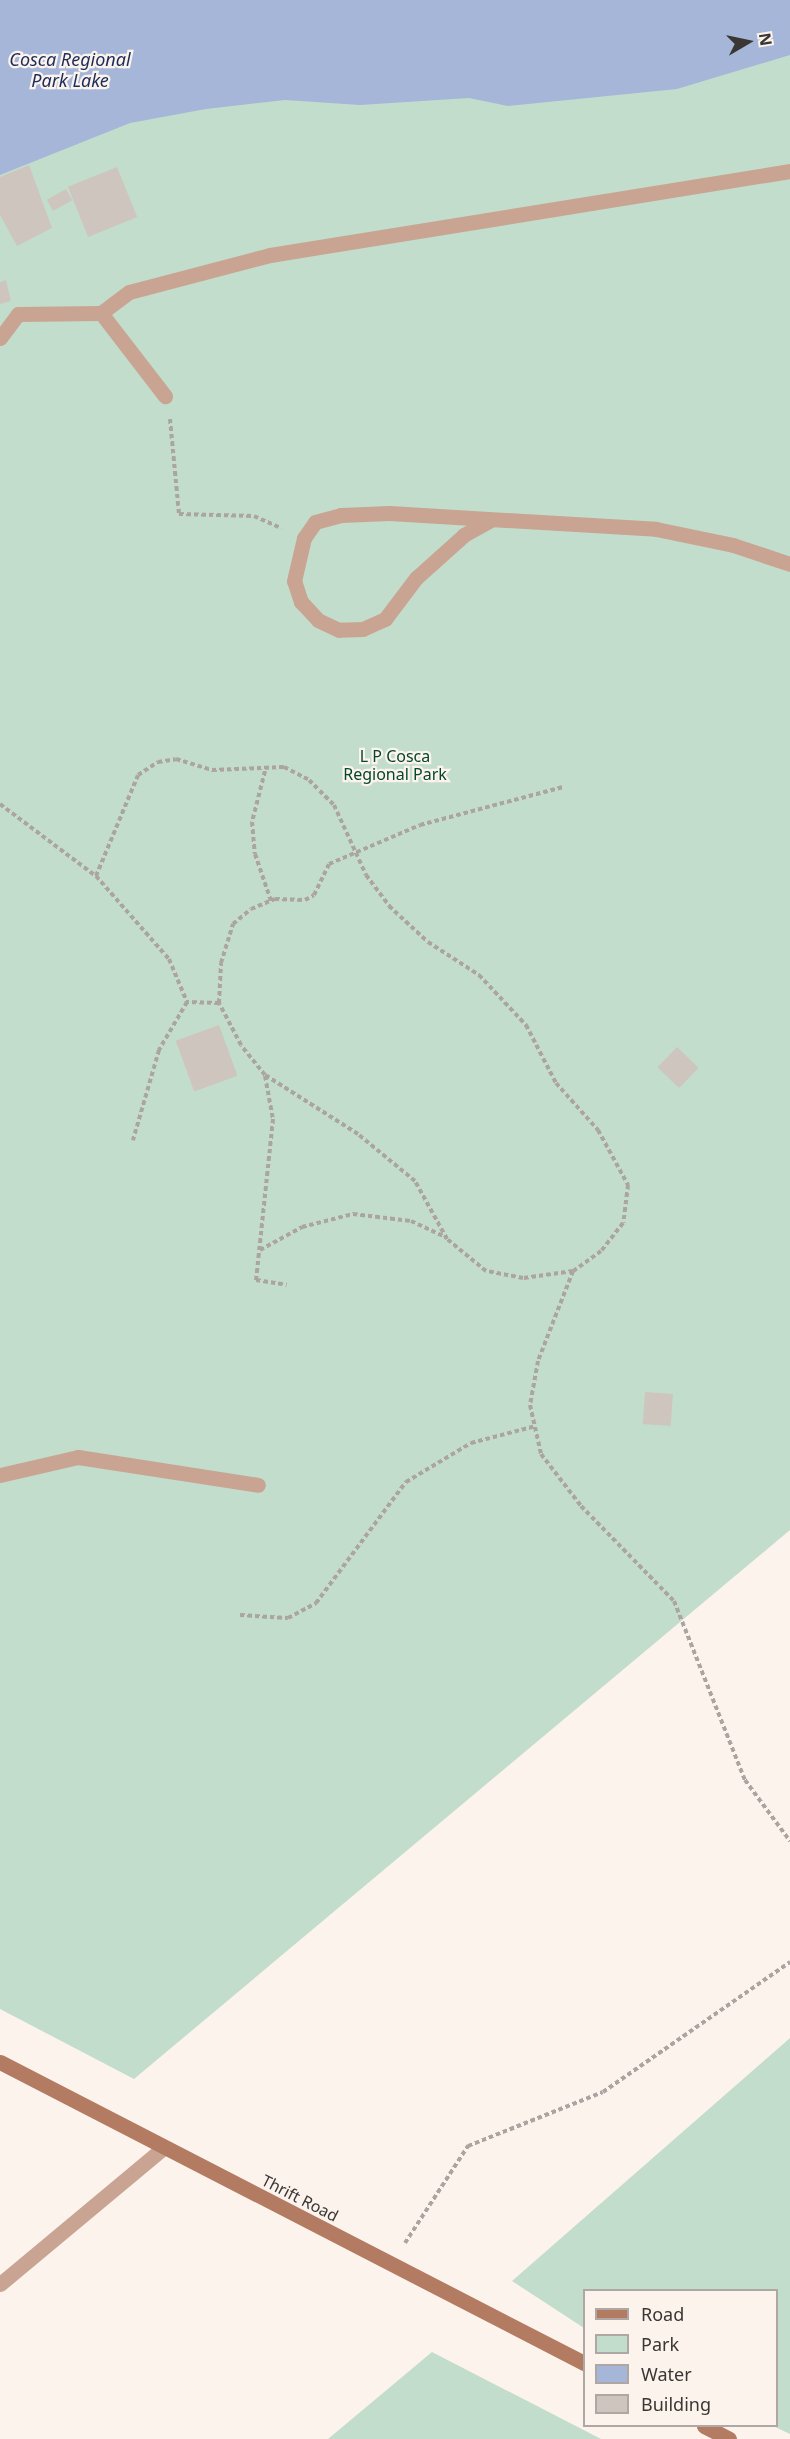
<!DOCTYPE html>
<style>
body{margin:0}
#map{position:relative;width:790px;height:2439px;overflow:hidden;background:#fdf3ed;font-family:"Noto Sans",sans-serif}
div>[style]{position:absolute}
.green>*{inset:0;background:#c2ddcc}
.water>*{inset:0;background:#a5b6d9}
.building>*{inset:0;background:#cfc5bf;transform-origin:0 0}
.path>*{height:4px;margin-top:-2px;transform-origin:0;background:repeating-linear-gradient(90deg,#aca4a0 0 4.5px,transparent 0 7.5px)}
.lane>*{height:15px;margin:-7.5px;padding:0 7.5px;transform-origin:7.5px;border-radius:7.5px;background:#caa492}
.secondary>*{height:15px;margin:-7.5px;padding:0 7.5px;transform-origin:7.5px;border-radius:7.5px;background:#b27b62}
span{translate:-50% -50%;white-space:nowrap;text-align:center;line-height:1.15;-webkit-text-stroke:4.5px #fdf3ed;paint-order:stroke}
.park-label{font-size:16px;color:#004829}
.street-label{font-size:16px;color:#3a3634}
.water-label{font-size:18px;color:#1b2e5b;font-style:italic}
.legend{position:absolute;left:583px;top:2289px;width:195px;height:138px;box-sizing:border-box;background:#fdf3ed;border:2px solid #afa7a3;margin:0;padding:8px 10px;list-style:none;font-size:18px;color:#3a3634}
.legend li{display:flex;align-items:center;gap:12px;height:30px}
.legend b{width:30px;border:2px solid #afa7a3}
.north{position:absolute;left:718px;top:12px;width:60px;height:60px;-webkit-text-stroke:4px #fdf3ed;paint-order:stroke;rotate:81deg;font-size:16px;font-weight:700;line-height:24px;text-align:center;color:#3a3634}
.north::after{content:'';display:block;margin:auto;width:21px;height:27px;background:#3a3634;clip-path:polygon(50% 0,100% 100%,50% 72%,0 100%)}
</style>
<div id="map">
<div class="green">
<div style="clip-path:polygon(0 0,790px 0,790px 1530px,134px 2079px,0 2009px)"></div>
<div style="clip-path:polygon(790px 2038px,790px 2434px,773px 2426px,776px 2290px,584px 2290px,584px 2328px,512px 2281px)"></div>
<div style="clip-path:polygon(432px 2352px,601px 2439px,328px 2439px)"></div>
</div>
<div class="water">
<div style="clip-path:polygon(0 0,790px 0,790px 55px,677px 89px,508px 106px,469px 98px,360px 105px,285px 100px,206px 109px,130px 123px,0 175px)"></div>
</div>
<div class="building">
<div style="clip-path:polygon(29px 165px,52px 228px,17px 246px,0 215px,0 177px)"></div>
<div style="left:117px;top:167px;width:54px;height:53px;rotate:68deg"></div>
<div style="left:66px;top:189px;width:13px;height:22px;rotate:61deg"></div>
<div style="clip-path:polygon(6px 280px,11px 301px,0 304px,0 282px)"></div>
<div style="left:219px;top:1025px;width:54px;height:46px;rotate:70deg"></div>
<div style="left:677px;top:1047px;width:30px;height:28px;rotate:44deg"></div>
<div style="left:645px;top:1392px;width:28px;height:32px;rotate:4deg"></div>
</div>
<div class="path">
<div style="left:170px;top:419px;width:95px;rotate:84.6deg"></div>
<div style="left:179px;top:514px;width:75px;rotate:1.5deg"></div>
<div style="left:254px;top:516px;width:30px;rotate:24deg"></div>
<div style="left:265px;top:771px;width:53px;rotate:104.3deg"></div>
<div style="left:252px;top:822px;width:32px;rotate:85deg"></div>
<div style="left:255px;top:854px;width:50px;rotate:71.2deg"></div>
<div style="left:0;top:804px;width:120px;rotate:36.9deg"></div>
<div style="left:96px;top:876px;width:111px;rotate:48.7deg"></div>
<div style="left:169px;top:959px;width:47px;rotate:67.3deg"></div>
<div style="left:187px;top:1002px;width:56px;rotate:120.3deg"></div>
<div style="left:159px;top:1050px;width:94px;rotate:106.1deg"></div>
<div style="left:96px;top:876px;width:109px;rotate:-67.4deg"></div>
<div style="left:138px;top:775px;width:24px;rotate:-33deg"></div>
<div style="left:158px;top:762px;width:18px;rotate:-9deg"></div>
<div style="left:176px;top:759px;width:38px;rotate:17deg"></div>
<div style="left:212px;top:770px;width:72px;rotate:-2.4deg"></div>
<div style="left:284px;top:767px;width:28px;rotate:27deg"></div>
<div style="left:309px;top:780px;width:35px;rotate:45deg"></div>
<div style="left:334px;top:805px;width:77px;rotate:65.4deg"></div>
<div style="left:366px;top:875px;width:39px;rotate:53deg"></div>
<div style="left:389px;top:906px;width:53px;rotate:42.7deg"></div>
<div style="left:428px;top:942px;width:61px;rotate:32.9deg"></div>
<div style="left:479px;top:975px;width:69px;rotate:46.8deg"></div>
<div style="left:526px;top:1025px;width:65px;rotate:62.7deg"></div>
<div style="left:556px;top:1083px;width:63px;rotate:48.2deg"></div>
<div style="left:598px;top:1130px;width:63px;rotate:61.4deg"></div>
<div style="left:628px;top:1185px;width:38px;rotate:97deg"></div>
<div style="left:623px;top:1223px;width:36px;rotate:128deg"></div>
<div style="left:601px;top:1251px;width:34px;rotate:144deg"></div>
<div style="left:573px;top:1271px;width:50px;rotate:172deg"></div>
<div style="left:523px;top:1278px;width:38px;rotate:-169deg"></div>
<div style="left:486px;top:1271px;width:50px;rotate:-140.6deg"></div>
<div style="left:447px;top:1239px;width:66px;rotate:-118.9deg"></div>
<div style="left:415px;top:1181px;width:74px;rotate:-140.5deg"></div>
<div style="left:358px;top:1134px;width:110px;rotate:-147.6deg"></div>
<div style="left:265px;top:1075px;width:38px;rotate:-129deg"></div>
<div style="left:241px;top:1045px;width:47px;rotate:-117.6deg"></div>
<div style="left:219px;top:1003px;width:32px;rotate:-178deg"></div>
<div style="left:219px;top:1003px;width:40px;rotate:-87.1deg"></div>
<div style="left:221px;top:963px;width:41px;rotate:-72.9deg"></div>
<div style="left:233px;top:924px;width:23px;rotate:-40deg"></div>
<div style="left:251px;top:909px;width:26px;rotate:-23deg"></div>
<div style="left:275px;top:899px;width:30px;rotate:2deg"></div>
<div style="left:305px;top:900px;width:10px;rotate:-29deg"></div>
<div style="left:314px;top:895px;width:34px;rotate:-64deg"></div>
<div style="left:329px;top:864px;width:99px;rotate:-23.2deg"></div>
<div style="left:420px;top:825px;width:148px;rotate:-14.9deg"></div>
<div style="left:265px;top:1076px;width:44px;rotate:79.5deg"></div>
<div style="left:273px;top:1119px;width:162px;rotate:96deg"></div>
<div style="left:256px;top:1280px;width:31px;rotate:9deg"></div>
<div style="left:260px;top:1250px;width:48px;rotate:-28.7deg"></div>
<div style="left:302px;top:1227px;width:53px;rotate:-14.3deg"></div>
<div style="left:353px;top:1214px;width:58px;rotate:6.9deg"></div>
<div style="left:411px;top:1221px;width:40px;rotate:25deg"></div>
<div style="left:573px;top:1271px;width:97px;rotate:111.3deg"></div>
<div style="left:538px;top:1361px;width:45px;rotate:100.3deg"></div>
<div style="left:530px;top:1405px;width:50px;rotate:77.3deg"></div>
<div style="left:541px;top:1454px;width:66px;rotate:52.4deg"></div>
<div style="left:581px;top:1506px;width:133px;rotate:45.6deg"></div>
<div style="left:674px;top:1601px;width:193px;rotate:68.4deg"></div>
<div style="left:745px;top:1780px;width:76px;rotate:53.6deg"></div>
<div style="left:240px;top:1615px;width:48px;rotate:3.6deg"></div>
<div style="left:288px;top:1618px;width:32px;rotate:-28deg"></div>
<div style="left:316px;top:1603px;width:151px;rotate:-53.4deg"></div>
<div style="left:406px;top:1482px;width:76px;rotate:-31deg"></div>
<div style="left:471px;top:1443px;width:67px;rotate:-14.7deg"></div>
<div style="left:405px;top:2243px;width:116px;rotate:-57deg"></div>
<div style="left:468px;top:2146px;width:145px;rotate:-21.8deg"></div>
<div style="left:603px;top:2092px;width:228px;rotate:-34.8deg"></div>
</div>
<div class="lane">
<div style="left:101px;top:313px;width:105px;rotate:52.4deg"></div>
<div style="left:0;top:338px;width:30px;rotate:-53deg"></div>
<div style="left:18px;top:314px;width:83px;rotate:-0.7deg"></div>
<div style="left:101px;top:313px;width:35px;rotate:-37deg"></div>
<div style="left:129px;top:292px;width:146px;rotate:-14.7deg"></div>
<div style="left:270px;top:255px;width:527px;rotate:-9.18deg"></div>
<div style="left:489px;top:521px;width:29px;rotate:151deg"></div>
<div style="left:464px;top:535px;width:64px;rotate:138.1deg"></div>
<div style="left:416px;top:578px;width:51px;rotate:127.1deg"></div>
<div style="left:385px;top:619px;width:24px;rotate:156deg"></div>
<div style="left:363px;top:629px;width:24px;rotate:178deg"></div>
<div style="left:339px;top:630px;width:23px;rotate:-155deg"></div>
<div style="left:318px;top:620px;width:25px;rotate:-133deg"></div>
<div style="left:301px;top:602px;width:22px;rotate:-108deg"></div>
<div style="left:294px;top:581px;width:44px;rotate:-76.9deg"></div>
<div style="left:304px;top:538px;width:19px;rotate:-55deg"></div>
<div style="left:315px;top:522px;width:27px;rotate:-15deg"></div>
<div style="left:341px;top:515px;width:48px;rotate:-2.4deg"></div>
<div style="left:389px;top:513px;width:267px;rotate:3.4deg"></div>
<div style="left:656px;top:529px;width:79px;rotate:11.7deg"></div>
<div style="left:733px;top:545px;width:60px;rotate:18.4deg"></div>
<div style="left:0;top:1475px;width:80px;rotate:-13deg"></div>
<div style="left:78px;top:1457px;width:182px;rotate:8.8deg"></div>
<div style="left:0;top:2284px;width:212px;rotate:-39.8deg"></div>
</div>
<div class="secondary">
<div style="left:0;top:2062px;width:657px;rotate:27.27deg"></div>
<div style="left:704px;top:2426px;width:28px;rotate:27deg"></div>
</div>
<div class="park-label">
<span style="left:395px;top:765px">L P Cosca<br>Regional Park</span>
</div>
<div class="street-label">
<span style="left:300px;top:2198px;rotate:27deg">Thrift Road</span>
</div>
<div class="water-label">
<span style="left:70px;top:70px">Cosca Regional<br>Park Lake</span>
</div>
<ul class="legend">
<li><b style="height:8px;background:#b27b62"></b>Road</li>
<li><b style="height:16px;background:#c2ddcc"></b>Park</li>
<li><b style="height:16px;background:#a5b6d9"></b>Water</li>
<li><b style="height:16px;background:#cfc5bf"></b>Building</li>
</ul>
<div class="north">N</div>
</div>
